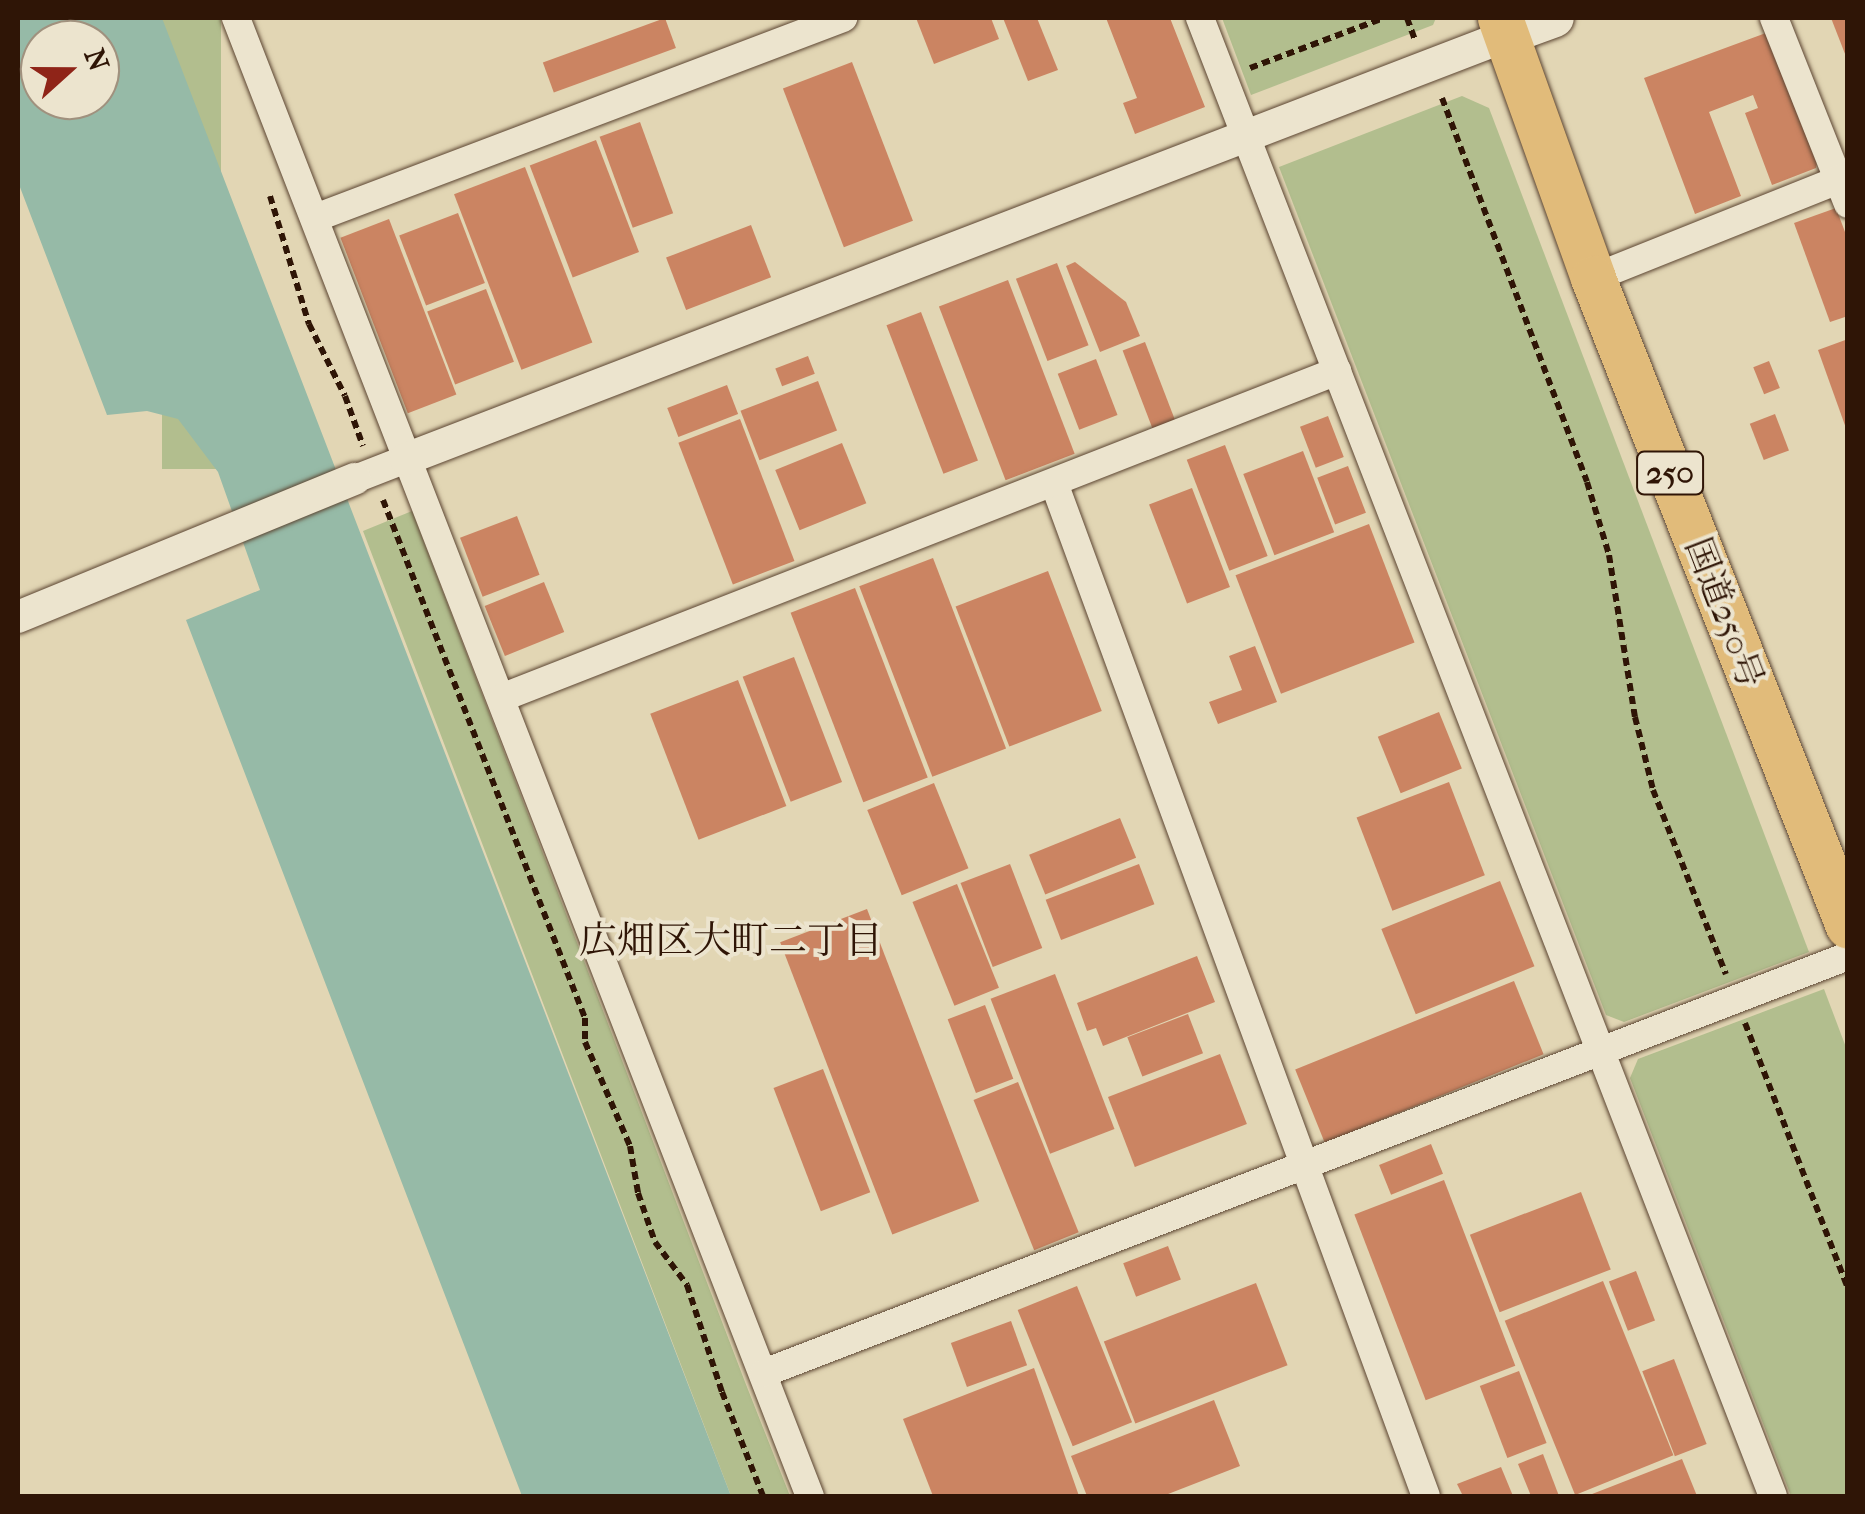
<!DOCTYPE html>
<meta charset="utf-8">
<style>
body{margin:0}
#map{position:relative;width:1865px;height:1514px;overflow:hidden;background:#e2d6b4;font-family:"IM FELL French Canon","Noto Serif JP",serif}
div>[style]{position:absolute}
.green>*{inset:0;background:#b2be8e;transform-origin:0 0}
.water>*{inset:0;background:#96baa7}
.building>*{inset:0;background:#cb8462;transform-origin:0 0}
.path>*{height:6px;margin-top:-3px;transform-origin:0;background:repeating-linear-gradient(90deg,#2f1506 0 8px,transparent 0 13px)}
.roads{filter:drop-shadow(0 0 2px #5c4532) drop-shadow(0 0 2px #5c4532)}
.minor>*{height:28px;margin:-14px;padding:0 14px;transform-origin:14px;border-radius:14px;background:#ece4ce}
.tertiary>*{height:32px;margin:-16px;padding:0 16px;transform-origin:16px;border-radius:16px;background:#ece4ce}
.secondary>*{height:38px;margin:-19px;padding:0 19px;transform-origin:19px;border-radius:19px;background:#ece4ce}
.trunk>*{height:45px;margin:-22.5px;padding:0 22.5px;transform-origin:22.5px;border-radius:22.5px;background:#e1bb7a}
span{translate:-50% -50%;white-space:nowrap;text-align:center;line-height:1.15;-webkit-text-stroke:8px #ece4ce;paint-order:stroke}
.shield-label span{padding:2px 8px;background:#ece4ce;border:2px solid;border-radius:8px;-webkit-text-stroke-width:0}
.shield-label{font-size:32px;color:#2f1506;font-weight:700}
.street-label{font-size:35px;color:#2f1506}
.neighbourhood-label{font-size:38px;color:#2f1506}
.frame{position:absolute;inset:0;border:20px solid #2f1506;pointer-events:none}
.north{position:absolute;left:20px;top:20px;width:100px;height:100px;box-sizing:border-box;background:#ece4ce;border:2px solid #a0917e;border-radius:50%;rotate:69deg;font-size:28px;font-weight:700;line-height:40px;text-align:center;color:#2f1506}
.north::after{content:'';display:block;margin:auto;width:35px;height:45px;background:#8f2418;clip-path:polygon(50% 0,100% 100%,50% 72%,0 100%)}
</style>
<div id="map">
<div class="green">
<div style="left:162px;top:18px;width:59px;height:451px"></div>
<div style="clip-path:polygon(1222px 18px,1436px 18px,1433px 25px,1251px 95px)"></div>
<div style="clip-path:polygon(1462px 96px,1489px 108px,1809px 952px,1624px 1022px,1606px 1015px,1279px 167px)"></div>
<div style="clip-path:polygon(412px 511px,745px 1382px,790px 1496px,731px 1496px,363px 531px)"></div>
<div style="clip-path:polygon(1824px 989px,1847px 1050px,1847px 1496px,1791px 1496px,1630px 1078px,1638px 1059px)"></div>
</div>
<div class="water">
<div style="clip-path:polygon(evenodd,18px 18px,162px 18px,731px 1496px,522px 1496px,186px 620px,260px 590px,218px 472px,178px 419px,147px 411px,107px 415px,18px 182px,18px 18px,40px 40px,100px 40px,100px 100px,40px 100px,40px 40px)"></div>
</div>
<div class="building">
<div style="left:665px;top:18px;width:32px;height:130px;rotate:70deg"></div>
<div style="clip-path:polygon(916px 18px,991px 18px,999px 39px,934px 64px)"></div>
<div style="clip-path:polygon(1003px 18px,1037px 18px,1058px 70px,1028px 81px)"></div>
<div style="clip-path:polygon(1106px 18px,1170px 18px,1205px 107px,1135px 134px,1123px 103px,1137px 98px)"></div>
<div style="clip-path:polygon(1831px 18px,1848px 18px,1848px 59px,1847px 59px)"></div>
<div style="clip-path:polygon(1774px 30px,1819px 151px,1816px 168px,1772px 185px,1745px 113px,1758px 108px,1753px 95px,1709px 112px,1741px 196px,1695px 214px,1644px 78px)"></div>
<div style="left:852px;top:62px;width:170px;height:74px;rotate:69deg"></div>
<div style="left:640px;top:122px;width:97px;height:43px;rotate:70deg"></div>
<div style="left:596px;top:140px;width:120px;height:71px;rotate:69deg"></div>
<div style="left:525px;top:167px;width:188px;height:76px;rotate:69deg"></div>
<div style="clip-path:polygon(1836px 208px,1848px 240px,1848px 316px,1830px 322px,1794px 223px)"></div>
<div style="left:458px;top:213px;width:75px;height:63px;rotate:69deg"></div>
<div style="left:389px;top:219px;width:188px;height:52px;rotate:69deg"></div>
<div style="left:751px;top:225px;width:56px;height:91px;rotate:69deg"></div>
<div style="clip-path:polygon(1075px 262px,1126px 302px,1140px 336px,1100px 352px,1066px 266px)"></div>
<div style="left:1057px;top:263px;width:88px;height:44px;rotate:69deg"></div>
<div style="left:1008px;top:280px;width:186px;height:74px;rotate:69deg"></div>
<div style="left:486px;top:289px;width:78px;height:63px;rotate:69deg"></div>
<div style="left:921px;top:312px;width:159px;height:37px;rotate:69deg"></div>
<div style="clip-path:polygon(1848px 339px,1848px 431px,1847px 431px,1818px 350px)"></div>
<div style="left:1145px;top:342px;width:85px;height:24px;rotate:69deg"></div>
<div style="left:808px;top:356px;width:19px;height:35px;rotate:69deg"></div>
<div style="left:1096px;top:359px;width:60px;height:41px;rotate:69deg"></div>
<div style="left:1769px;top:361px;width:29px;height:17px;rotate:68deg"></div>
<div style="left:818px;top:381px;width:53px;height:83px;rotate:69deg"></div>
<div style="left:727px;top:385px;width:31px;height:64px;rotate:69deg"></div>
<div style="left:1775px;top:414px;width:39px;height:27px;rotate:69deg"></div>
<div style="left:1328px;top:416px;width:44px;height:30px;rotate:69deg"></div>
<div style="left:740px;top:419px;width:152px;height:66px;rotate:69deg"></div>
<div style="left:842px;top:443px;width:65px;height:72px;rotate:68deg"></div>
<div style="left:1225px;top:445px;width:119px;height:41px;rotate:69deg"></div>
<div style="left:1303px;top:451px;width:87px;height:64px;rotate:69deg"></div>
<div style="left:1348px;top:466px;width:50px;height:33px;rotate:69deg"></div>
<div style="left:1192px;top:488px;width:106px;height:46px;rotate:69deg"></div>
<div style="left:517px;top:516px;width:63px;height:61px;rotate:69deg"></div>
<div style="left:1369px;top:524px;width:127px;height:143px;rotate:69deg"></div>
<div style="left:933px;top:558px;width:204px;height:79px;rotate:69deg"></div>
<div style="left:1048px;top:571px;width:150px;height:99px;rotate:69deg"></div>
<div style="left:544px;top:582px;width:54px;height:64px;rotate:68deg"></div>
<div style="left:855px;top:588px;width:203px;height:69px;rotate:69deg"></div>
<div style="clip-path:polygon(1255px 646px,1277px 702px,1218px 724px,1209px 702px,1242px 690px,1229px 656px)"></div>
<div style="left:794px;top:657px;width:134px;height:55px;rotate:69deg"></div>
<div style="left:738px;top:680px;width:135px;height:94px;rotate:69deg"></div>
<div style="left:1439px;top:712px;width:61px;height:66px;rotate:68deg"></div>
<div style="left:1449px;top:782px;width:100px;height:99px;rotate:69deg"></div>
<div style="left:934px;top:783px;width:92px;height:72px;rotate:68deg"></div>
<div style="left:1120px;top:818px;width:43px;height:98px;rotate:68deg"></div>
<div style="left:1010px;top:864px;width:90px;height:53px;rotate:69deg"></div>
<div style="left:1139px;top:864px;width:43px;height:100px;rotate:69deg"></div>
<div style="left:1500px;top:881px;width:92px;height:128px;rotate:68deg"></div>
<div style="left:957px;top:884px;width:112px;height:48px;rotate:68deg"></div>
<div style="left:867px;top:909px;width:313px;height:93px;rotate:69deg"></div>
<div style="clip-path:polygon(1197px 956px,1215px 1002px,1103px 1046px,1096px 1028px,1087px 1031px,1077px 1003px)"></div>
<div style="left:1055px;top:974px;width:166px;height:69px;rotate:69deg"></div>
<div style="left:1514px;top:981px;width:79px;height:236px;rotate:68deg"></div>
<div style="left:985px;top:1005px;width:79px;height:40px;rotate:69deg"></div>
<div style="left:1188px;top:1014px;width:42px;height:65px;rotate:69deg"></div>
<div style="left:1220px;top:1054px;width:75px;height:120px;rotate:69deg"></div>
<div style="left:823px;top:1069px;width:132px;height:53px;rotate:69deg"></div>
<div style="left:1018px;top:1082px;width:162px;height:48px;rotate:68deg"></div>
<div style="left:1431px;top:1144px;width:32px;height:56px;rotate:68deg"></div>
<div style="left:1444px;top:1180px;width:199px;height:96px;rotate:69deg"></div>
<div style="left:1581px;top:1192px;width:83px;height:119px;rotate:69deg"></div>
<div style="left:1168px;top:1246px;width:36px;height:48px;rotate:69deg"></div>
<div style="left:1636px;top:1271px;width:53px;height:29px;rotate:69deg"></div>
<div style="left:1603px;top:1281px;width:188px;height:106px;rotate:68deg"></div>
<div style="left:1256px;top:1283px;width:88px;height:163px;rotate:69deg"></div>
<div style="left:1077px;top:1286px;width:147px;height:64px;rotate:68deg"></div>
<div style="left:1011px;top:1321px;width:47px;height:64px;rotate:70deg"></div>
<div style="left:1674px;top:1359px;width:91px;height:34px;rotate:69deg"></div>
<div style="clip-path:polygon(1034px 1368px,1079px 1496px,933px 1496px,903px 1419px)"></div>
<div style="left:1519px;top:1371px;width:77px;height:42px;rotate:69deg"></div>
<div style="clip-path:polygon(1214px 1400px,1240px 1466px,1163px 1496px,1087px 1496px,1071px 1456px)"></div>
<div style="clip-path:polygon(1543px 1454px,1559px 1496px,1531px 1496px,1518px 1464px)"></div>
<div style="clip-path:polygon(1682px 1459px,1697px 1496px,1587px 1496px)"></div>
<div style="clip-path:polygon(1501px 1467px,1513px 1496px,1463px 1496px,1457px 1484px)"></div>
</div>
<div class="path">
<div style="left:1407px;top:18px;width:23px;rotate:70deg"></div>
<div style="left:1250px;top:68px;width:143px;rotate:-20.5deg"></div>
<div style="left:1442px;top:98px;width:410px;rotate:69.3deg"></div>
<div style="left:1587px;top:482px;width:76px;rotate:73.2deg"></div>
<div style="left:1609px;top:555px;width:164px;rotate:80.9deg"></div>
<div style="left:1635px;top:717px;width:75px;rotate:76.1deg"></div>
<div style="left:1653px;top:790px;width:198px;rotate:68.4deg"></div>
<div style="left:270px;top:196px;width:134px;rotate:73.1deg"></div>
<div style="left:309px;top:324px;width:80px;rotate:63.4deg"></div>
<div style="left:345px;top:396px;width:53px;rotate:70.2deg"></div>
<div style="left:383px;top:500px;width:556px;rotate:68.7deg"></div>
<div style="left:585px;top:1018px;width:24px;rotate:90deg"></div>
<div style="left:585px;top:1042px;width:113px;rotate:66.6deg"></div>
<div style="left:630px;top:1146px;width:48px;rotate:80.3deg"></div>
<div style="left:638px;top:1193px;width:52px;rotate:70.9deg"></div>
<div style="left:655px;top:1242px;width:54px;rotate:53.3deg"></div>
<div style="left:687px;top:1285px;width:113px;rotate:71.9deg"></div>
<div style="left:722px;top:1392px;width:112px;rotate:68.5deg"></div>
<div style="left:1745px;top:1023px;width:284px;rotate:68.8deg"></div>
</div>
<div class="roads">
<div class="minor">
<div style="left:236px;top:18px;width:1586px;rotate:68.78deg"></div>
<div style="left:1200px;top:18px;width:1585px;rotate:68.81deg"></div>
<div style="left:1774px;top:18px;width:200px;rotate:68.3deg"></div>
<div style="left:315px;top:218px;width:565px;rotate:-20.75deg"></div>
<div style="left:1593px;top:278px;width:275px;rotate:-21.8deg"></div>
<div style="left:355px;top:479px;width:55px;rotate:-21.4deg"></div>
<div style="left:1054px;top:483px;width:1079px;rotate:69.84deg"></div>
<div style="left:501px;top:698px;width:898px;rotate:-21.36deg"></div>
<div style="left:764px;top:1373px;width:1161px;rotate:-21.04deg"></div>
</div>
<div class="tertiary">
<div style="left:406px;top:459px;width:1179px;rotate:-21.03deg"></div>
<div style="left:18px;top:617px;width:364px;rotate:-22.3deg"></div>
</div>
<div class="secondary">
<div style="left:1506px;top:36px;width:52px;rotate:-20.2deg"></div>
</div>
<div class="trunk">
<div style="left:1500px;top:18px;width:276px;rotate:70.3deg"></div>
<div style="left:1593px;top:278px;width:696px;rotate:68.52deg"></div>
</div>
</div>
<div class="shield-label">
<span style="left:1670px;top:473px">250</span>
</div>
<div class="street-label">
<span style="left:1724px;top:613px;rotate:69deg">国道250号</span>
</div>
<div class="neighbourhood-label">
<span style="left:731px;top:941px">広畑区大町二丁目</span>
</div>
<div class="frame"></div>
<div class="north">N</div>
</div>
